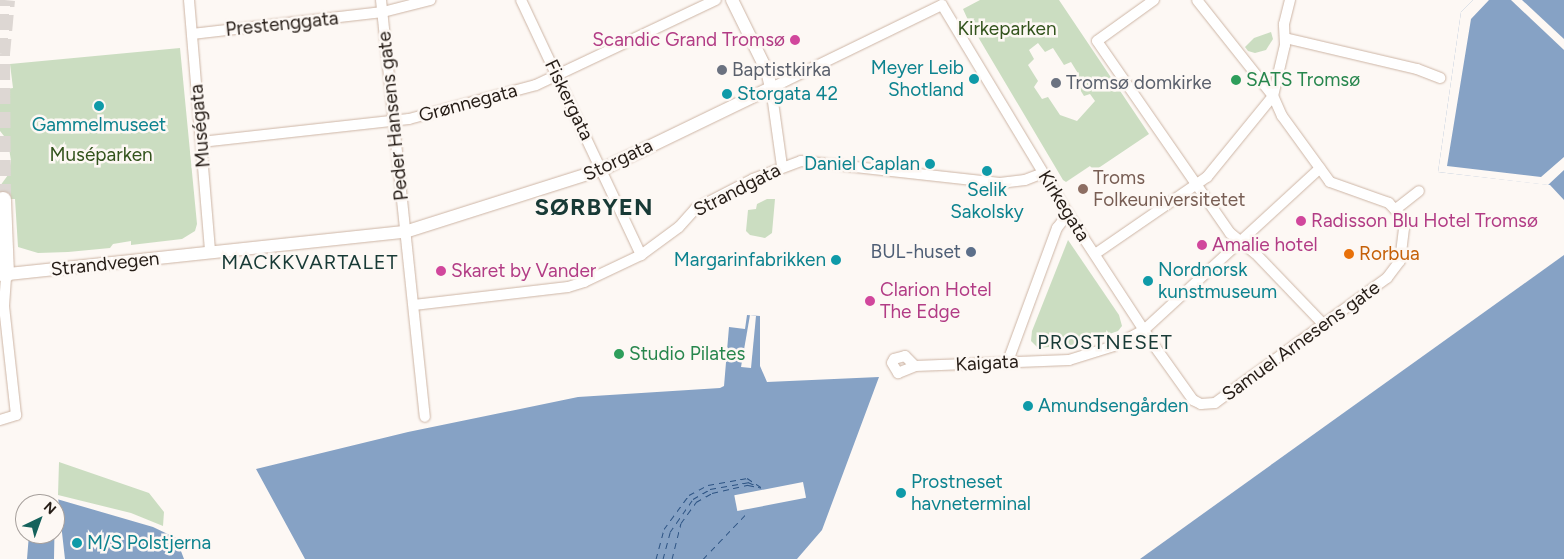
<!DOCTYPE html>
<meta charset="utf-8">
<style>
body{margin:0}
#map{position:relative;width:1564px;height:559px;overflow:hidden;background:#fdf8f4;font-family:Figtree,sans-serif}
div>[style]{position:absolute}
.green>*{inset:0;background:#cbddc1}
.water>*{inset:0;background:#86a2c5}
.pier>*{inset:0;background:#fdf8f4;transform-origin:0 0}
.ferry>*{height:1px;margin-top:-0.5px;transform-origin:0;background:repeating-linear-gradient(90deg,#2c5383 0 6px,transparent 0 11px)}
.primary-tunnel>*{height:16px;margin-top:-8px;transform-origin:0;background:repeating-linear-gradient(90deg,#ddd7d3 0 16px,transparent 0 24px)}
.roads{filter:drop-shadow(0 0 1px #cdb5a5) drop-shadow(0 0 1px #cdb5a5)}
.minor>*{height:10px;margin:-5px;padding:0 5px;transform-origin:5px;border-radius:5px;background:#fff}
.tertiary>*{height:12px;margin:-6px;padding:0 6px;transform-origin:6px;border-radius:6px;background:#fff}
.primary>*{height:16px;margin:-8px;padding:0 8px;transform-origin:8px;border-radius:8px;background:#fff}
.dots>*{width:14px;height:14px;translate:-50% -50%;box-sizing:border-box;border:2px solid #fdf8f4;border-radius:50%}
span{translate:-50% -50%;white-space:nowrap;text-align:center;line-height:1.15;-webkit-text-stroke:5px #fdf8f4;paint-order:stroke}
.street-label{font-size:19px;color:#261d17}
.park-label{font-size:19px;color:#32531c}
.hotel-label{font-size:19px;color:#b23c85}
.right{translate:-100% -50%;text-align:right}
.left{translate:0 -50%;text-align:left}
.culture-label{font-size:19px;color:#0d838f}
.worship-label{font-size:19px;color:#5b616d}
.leisure-label{font-size:19px;color:#27864d}
.education-label{font-size:19px;color:#785e54}
.service-label{font-size:19px;color:#4e5e75}
.food-label{font-size:19px;color:#c56008}
.neighbourhood-label{font-size:20px;color:#183a36;letter-spacing:1px}
.district-label{font-size:24px;color:#183a36;font-weight:700;letter-spacing:1px}
.north{position:absolute;left:15px;top:494px;width:50px;height:50px;box-sizing:border-box;background:#fdf8f4;border:1px solid #a7a09c;border-radius:50%;rotate:42deg;font-size:14px;font-weight:700;line-height:20px;text-align:center;color:#261d17}
.north::after{content:'';display:block;margin:auto;width:18px;height:22px;background:#15625c;clip-path:polygon(50% 0,100% 100%,50% 72%,0 100%)}
</style>
<div id="map">
<div class="green">
<div style="clip-path:polygon(evenodd,980px 0,1059px 0,1149px 134px,1094px 171px,1090px 166px,1066px 182px,1063px 180px,968px 20px,963px 9px,980px 0,1038px 43px,1045px 52px,1053px 48px,1064px 65px,1071px 62px,1079px 75px,1074px 80px,1084px 96px,1090px 94px,1095px 101px,1077px 121px,1060px 115px,1048px 97px,1042px 99px,1034px 87px,1038px 81px,1028px 65px,1034px 59px,1029px 50px,1038px 43px)"></div>
<div style="clip-path:polygon(1271px 32px,1273px 39px,1266px 50px,1255px 53px,1248px 51px,1245px 47px,1254px 38px)"></div>
<div style="clip-path:polygon(180px 48px,197px 224px,195px 231px,182px 239px,131px 245px,131px 241px,113px 244px,110px 248px,68px 252px,38px 253px,18px 247px,15px 199px,0 199px,0 186px,8px 175px,11px 161px,8px 141px,0 131px,0 90px,13px 88px,10px 64px)"></div>
<div style="clip-path:polygon(767px 199px,775px 199px,772px 233px,765px 238px,750px 235px,746px 231px,748px 210px,756px 209px,757px 204px)"></div>
<div style="clip-path:polygon(1068px 240px,1119px 315px,1122px 326px,1118px 331px,1080px 344px,1038px 348px,1031px 341px,1032px 331px)"></div>
<div style="clip-path:polygon(59px 462px,149px 493px,164px 512px,163px 526px,131px 513px,58px 495px)"></div>
</div>
<div class="water">
<div style="clip-path:polygon(1473px 0,1564px 0,1564px 200px,1550px 185px,1438px 172px,1461px 12px)"></div>
<div style="clip-path:polygon(1564px 255px,1564px 559px,1140px 559px,1275px 462px)"></div>
<div style="clip-path:polygon(747px 315px,760px 316px,760px 366px,767px 382px,879px 377px,822px 530px,797px 559px,305px 559px,256px 469px,408px 432px,578px 397px,720px 388px,724px 386px,729px 327px,745px 329px)"></div>
<div style="clip-path:polygon(43px 495px,153px 527px,176px 538px,184px 559px,27px 559px,29px 534px,55px 534px,55px 504px,33px 504px)"></div>
</div>
<div class="pier">
<div style="clip-path:polygon(1473px 0,1489px 0,1471px 19px,1447px 166px,1541px 177px,1564px 157px,1564px 170px,1548px 185px,1438px 172px,1461px 12px)"></div>
<div style="clip-path:polygon(1511px 0,1522px 0,1564px 39px,1564px 50px)"></div>
<div style="clip-path:polygon(750px 315px,756px 316px,751px 368px,741px 367px)"></div>
<div style="left:803px;top:482px;width:16px;height:70px;rotate:79deg"></div>
<div style="clip-path:polygon(50px 494px,58px 497px,65px 559px,54px 559px,55px 504px,50px 504px)"></div>
</div>
<div class="ferry">
<div style="left:656px;top:559px;width:31px;rotate:-75deg"></div>
<div style="left:664px;top:529px;width:42px;rotate:-53.7deg"></div>
<div style="left:689px;top:495px;width:21px;rotate:-28deg"></div>
<div style="left:708px;top:485px;width:40px;rotate:-10deg"></div>
<div style="left:747px;top:478px;width:20px;rotate:33deg"></div>
<div style="left:663px;top:559px;width:28px;rotate:-75deg"></div>
<div style="left:670px;top:532px;width:40px;rotate:-55.1deg"></div>
<div style="left:693px;top:499px;width:20px;rotate:-30deg"></div>
<div style="left:710px;top:489px;width:39px;rotate:-10deg"></div>
<div style="left:748px;top:482px;width:14px;rotate:25deg"></div>
<div style="left:672px;top:559px;width:37px;rotate:-76deg"></div>
<div style="left:681px;top:523px;width:26px;rotate:-54deg"></div>
<div style="left:696px;top:502px;width:18px;rotate:-29deg"></div>
<div style="left:712px;top:493px;width:37px;rotate:-13deg"></div>
<div style="left:748px;top:485px;width:10px;rotate:11deg"></div>
<div style="left:703px;top:559px;width:64px;rotate:-46.3deg"></div>
</div>
<div class="primary-tunnel">
<div style="left:3px;top:200px;width:146px;rotate:-90.4deg"></div>
<div style="left:2px;top:54px;width:54px;rotate:-84.7deg"></div>
</div>
<div class="roads">
<div class="minor">
<div style="left:189px;top:0;width:253px;rotate:85.2deg"></div>
<div style="left:381px;top:0;width:419px;rotate:84deg"></div>
<div style="left:521px;top:0;width:282px;rotate:64.8deg"></div>
<div style="left:1154px;top:0;width:70px;rotate:144.3deg"></div>
<div style="left:1097px;top:41px;width:234px;rotate:55.3deg"></div>
<div style="left:1230px;top:233px;width:32px;rotate:39deg"></div>
<div style="left:1255px;top:253px;width:100px;rotate:46.2deg"></div>
<div style="left:192px;top:34px;width:192px;rotate:-6.6deg"></div>
<div style="left:383px;top:12px;width:49px;rotate:-14.3deg"></div>
<div style="left:1285px;top:38px;width:136px;rotate:13.2deg"></div>
<div style="left:1417px;top:69px;width:25px;rotate:21deg"></div>
<div style="left:201px;top:142px;width:209px;rotate:-6.3deg"></div>
<div style="left:409px;top:119px;width:131px;rotate:-15deg"></div>
<div style="left:536px;top:85px;width:199px;rotate:-25.3deg"></div>
<div style="left:782px;top:166px;width:79px;rotate:-98deg"></div>
<div style="left:771px;top:88px;width:190px;rotate:-25.9deg"></div>
<div style="left:942px;top:5px;width:244px;rotate:58.9deg"></div>
<div style="left:1068px;top:214px;width:155px;rotate:56.8deg"></div>
<div style="left:1153px;top:344px;width:69px;rotate:54.5deg"></div>
<div style="left:1193px;top:400px;width:9px;rotate:27deg"></div>
<div style="left:1201px;top:404px;width:14px;rotate:-4deg"></div>
<div style="left:1215px;top:403px;width:213px;rotate:-36deg"></div>
<div style="left:1387px;top:278px;width:21px;rotate:-53deg"></div>
<div style="left:1400px;top:261px;width:33px;rotate:-83deg"></div>
<div style="left:1404px;top:228px;width:12px;rotate:-104deg"></div>
<div style="left:1401px;top:216px;width:18px;rotate:-133deg"></div>
<div style="left:1389px;top:203px;width:63px;rotate:-160.4deg"></div>
<div style="left:1330px;top:182px;width:82px;rotate:-126deg"></div>
<div style="left:1282px;top:116px;width:22px;rotate:-114deg"></div>
<div style="left:1273px;top:96px;width:122px;rotate:-128.4deg"></div>
<div style="left:1396px;top:209px;width:29px;rotate:-38deg"></div>
<div style="left:1095px;top:254px;width:136px;rotate:-34.5deg"></div>
<div style="left:1207px;top:177px;width:104px;rotate:-50.8deg"></div>
<div style="left:1273px;top:96px;width:52px;rotate:-76.8deg"></div>
<div style="left:1285px;top:45px;width:21px;rotate:-93deg"></div>
<div style="left:1284px;top:24px;width:25px;rotate:-76deg"></div>
<div style="left:414px;top:305px;width:155px;rotate:-6.7deg"></div>
<div style="left:568px;top:287px;width:17px;rotate:-17deg"></div>
<div style="left:584px;top:282px;width:63px;rotate:-25.3deg"></div>
<div style="left:641px;top:255px;width:47px;rotate:-36.4deg"></div>
<div style="left:679px;top:227px;width:24px;rotate:-48deg"></div>
<div style="left:695px;top:209px;width:65px;rotate:-27.3deg"></div>
<div style="left:753px;top:179px;width:51px;rotate:-20.6deg"></div>
<div style="left:801px;top:161px;width:200px;rotate:6.3deg"></div>
<div style="left:1000px;top:183px;width:25px;rotate:-7deg"></div>
<div style="left:1025px;top:180px;width:19px;rotate:-21deg"></div>
<div style="left:1008px;top:361px;width:142px;rotate:-69.8deg"></div>
<div style="left:1057px;top:228px;width:18px;rotate:-52deg"></div>
<div style="left:915px;top:366px;width:14px;rotate:-135deg"></div>
<div style="left:905px;top:356px;width:11px;rotate:165deg"></div>
<div style="left:894px;top:359px;width:4px;rotate:117deg"></div>
<div style="left:892px;top:363px;width:12px;rotate:59deg"></div>
<div style="left:898px;top:373px;width:18px;rotate:-22deg"></div>
<div style="left:915px;top:366px;width:154px;rotate:-2.2deg"></div>
<div style="left:1069px;top:360px;width:47px;rotate:-17.3deg"></div>
<div style="left:1114px;top:346px;width:34px;rotate:-28deg"></div>
<div style="left:1144px;top:330px;width:239px;rotate:-42.6deg"></div>
<div style="left:0;top:420px;width:17px;rotate:-17deg"></div>
<div style="left:16px;top:415px;width:110px;rotate:-96.3deg"></div>
<div style="left:4px;top:306px;width:32px;rotate:-86deg"></div>
</div>
<div class="tertiary">
<div style="left:0;top:275px;width:407px;rotate:-6.1deg"></div>
<div style="left:405px;top:232px;width:206px;rotate:-17.6deg"></div>
<div style="left:601px;top:170px;width:189px;rotate:-25.8deg"></div>
<div style="left:771px;top:88px;width:17px;rotate:-103deg"></div>
<div style="left:767px;top:71px;width:79px;rotate:-116.2deg"></div>
</div>
<div class="primary">
<div style="left:3px;top:200px;width:74px;rotate:87.7deg"></div>
</div>
</div>
<div class="dots">
<div style="left:795px;top:40px;background:#d1479c"></div>
<div style="left:722px;top:70px;background:#6b7280"></div>
<div style="left:974px;top:79px;background:#0f9aa8"></div>
<div style="left:1236px;top:80px;background:#2e9e5b"></div>
<div style="left:1056px;top:83px;background:#6b7280"></div>
<div style="left:727px;top:94px;background:#0f9aa8"></div>
<div style="left:99px;top:106px;background:#0f9aa8"></div>
<div style="left:930px;top:164px;background:#0f9aa8"></div>
<div style="left:987px;top:171px;background:#0f9aa8"></div>
<div style="left:1083px;top:189px;background:#8d6e63"></div>
<div style="left:1301px;top:221px;background:#d1479c"></div>
<div style="left:1202px;top:245px;background:#d1479c"></div>
<div style="left:971px;top:252px;background:#5c6f8a"></div>
<div style="left:1349px;top:254px;background:#e8710a"></div>
<div style="left:836px;top:260px;background:#0f9aa8"></div>
<div style="left:441px;top:271px;background:#d1479c"></div>
<div style="left:1148px;top:281px;background:#0f9aa8"></div>
<div style="left:870px;top:301px;background:#d1479c"></div>
<div style="left:619px;top:354px;background:#2e9e5b"></div>
<div style="left:1028px;top:406px;background:#0f9aa8"></div>
<div style="left:901px;top:493px;background:#0f9aa8"></div>
<div style="left:77px;top:543px;background:#0f9aa8"></div>
</div>
<div class="street-label">
<span style="left:282px;top:24px;rotate:-6deg">Prestenggata</span>
<span style="left:569px;top:100px;rotate:64deg">Fiskergata</span>
<span style="left:468px;top:103px;rotate:-15deg">Grønnegata</span>
<span style="left:393px;top:116px;rotate:-96deg">Peder Hansens gate</span>
<span style="left:200px;top:126px;rotate:-95deg">Muségata</span>
<span style="left:618px;top:160px;rotate:-25deg">Storgata</span>
<span style="left:737px;top:190px;rotate:-27deg">Strandgata</span>
<span style="left:1064px;top:206px;rotate:58deg">Kirkegata</span>
<span style="left:105px;top:264px;rotate:-6deg">Strandvegen</span>
<span style="left:1301px;top:341px;rotate:-36deg">Samuel Arnesens gate</span>
<span style="left:987px;top:363px;rotate:-3deg">Kaigata</span>
</div>
<div class="park-label">
<span style="left:1007px;top:29px">Kirkeparken</span>
<span style="left:101px;top:155px">Muséparken</span>
</div>
<div class="hotel-label">
<span class="right" style="left:785px;top:40px">Scandic Grand Tromsø</span>
<span class="left" style="left:1311px;top:221px">Radisson Blu Hotel Tromsø</span>
<span class="left" style="left:1212px;top:245px">Amalie hotel</span>
<span class="left" style="left:451px;top:271px">Skaret by Vander</span>
<span class="left" style="left:880px;top:301px">Clarion Hotel<br>The Edge</span>
</div>
<div class="culture-label">
<span class="right" style="left:964px;top:79px">Meyer Leib<br>Shotland</span>
<span class="left" style="left:737px;top:94px">Storgata 42</span>
<span style="left:99px;top:125px">Gammelmuseet</span>
<span class="right" style="left:920px;top:164px">Daniel Caplan</span>
<span style="left:987px;top:201px">Selik<br>Sakolsky</span>
<span class="right" style="left:826px;top:260px">Margarinfabrikken</span>
<span class="left" style="left:1158px;top:281px">Nordnorsk<br>kunstmuseum</span>
<span class="left" style="left:1038px;top:406px">Amundsengården</span>
<span class="left" style="left:911px;top:493px">Prostneset<br>havneterminal</span>
<span class="left" style="left:87px;top:543px">M/S Polstjerna</span>
</div>
<div class="worship-label">
<span class="left" style="left:732px;top:70px">Baptistkirka</span>
<span class="left" style="left:1066px;top:83px">Tromsø domkirke</span>
</div>
<div class="leisure-label">
<span class="left" style="left:1246px;top:80px">SATS Tromsø</span>
<span class="left" style="left:629px;top:354px">Studio Pilates</span>
</div>
<div class="education-label">
<span class="left" style="left:1093px;top:189px">Troms<br>Folkeuniversitetet</span>
</div>
<div class="service-label">
<span class="right" style="left:961px;top:252px">BUL-huset</span>
</div>
<div class="food-label">
<span class="left" style="left:1359px;top:254px">Rorbua</span>
</div>
<div class="neighbourhood-label">
<span style="left:310px;top:262px">MACKKVARTALET</span>
<span style="left:1105px;top:342px">PROSTNESET</span>
</div>
<div class="district-label">
<span style="left:594px;top:207px">SØRBYEN</span>
</div>
<div class="north">N</div>
</div>
